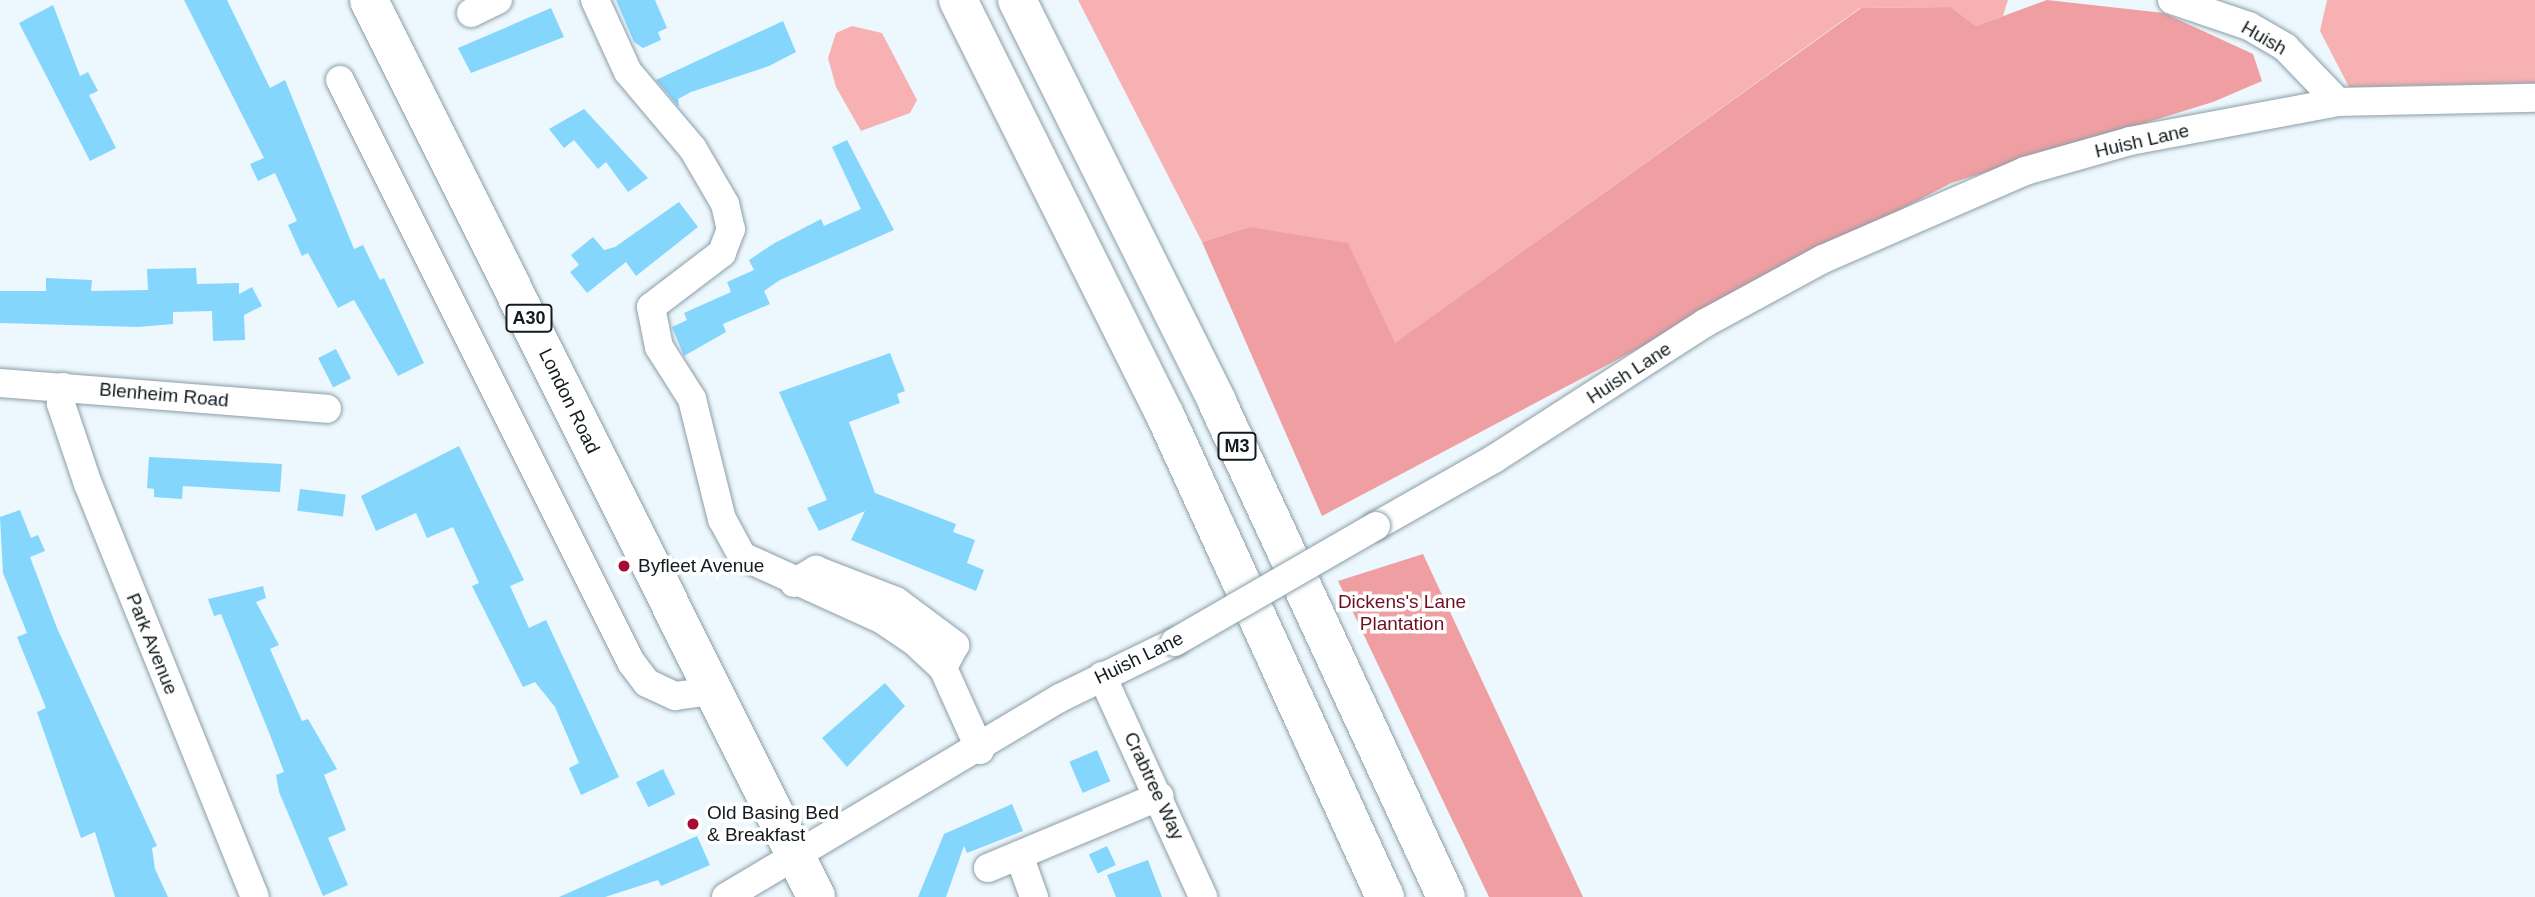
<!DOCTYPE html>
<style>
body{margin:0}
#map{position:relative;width:2535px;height:897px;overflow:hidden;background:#edf8fe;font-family:Arial,sans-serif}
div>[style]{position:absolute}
.green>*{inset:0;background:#f7b1b3}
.forest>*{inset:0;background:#ef9fa2}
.building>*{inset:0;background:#84d6fc;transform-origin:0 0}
.roads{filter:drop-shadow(0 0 2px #8c9ea7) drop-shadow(0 0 2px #8c9ea7)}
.street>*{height:28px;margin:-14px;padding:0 14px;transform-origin:14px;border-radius:14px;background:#fff}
.primary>*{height:38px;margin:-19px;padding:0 19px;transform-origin:19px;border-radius:19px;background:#fff}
.highway>*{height:38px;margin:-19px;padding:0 19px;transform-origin:19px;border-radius:19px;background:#fff}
.bridges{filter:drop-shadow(0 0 2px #8c9ea7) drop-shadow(0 0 2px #8c9ea7)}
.street-bridge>*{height:28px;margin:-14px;padding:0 14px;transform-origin:14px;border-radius:14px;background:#fff}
.dots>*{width:19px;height:19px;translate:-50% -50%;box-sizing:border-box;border:4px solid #fff;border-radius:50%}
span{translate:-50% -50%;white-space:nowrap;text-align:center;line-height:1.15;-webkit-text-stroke:7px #fff;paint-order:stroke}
.shield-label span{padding:2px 5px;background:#fff;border:2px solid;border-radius:5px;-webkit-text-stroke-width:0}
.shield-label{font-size:18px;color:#141b1e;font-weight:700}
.street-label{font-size:19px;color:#141b1e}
.poi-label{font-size:19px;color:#141b1e}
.left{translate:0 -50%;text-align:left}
.park-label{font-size:19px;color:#6e1023}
</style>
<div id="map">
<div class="green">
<div style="clip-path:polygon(1078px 0,2008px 0,2003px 16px,1976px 26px,1951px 7px,1860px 8px,1394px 344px,1249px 227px,1202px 242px)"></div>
<div style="clip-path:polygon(2327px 0,2535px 0,2535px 83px,2349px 87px,2320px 31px)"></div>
<div style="clip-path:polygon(852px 26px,882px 33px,917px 100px,910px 113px,861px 131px,836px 87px,828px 58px,836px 33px)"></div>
</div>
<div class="forest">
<div style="clip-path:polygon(2047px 0,2164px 13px,2253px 54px,2262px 81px,2213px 102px,1951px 183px,1322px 516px,1202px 242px,1249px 227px,1348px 243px,1395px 343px,1861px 8px,1951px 7px,1976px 26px)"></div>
<div style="clip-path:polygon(1423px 554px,1583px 897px,1489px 897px,1338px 581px)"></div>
</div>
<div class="building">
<div style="clip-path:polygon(184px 0,227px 0,270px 88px,285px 80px,354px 249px,363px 245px,380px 280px,384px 278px,424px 363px,398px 376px,354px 300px,338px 308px,308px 253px,302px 256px,288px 225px,297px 221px,275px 173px,258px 181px,250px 164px,264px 158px)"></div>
<div style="clip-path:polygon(616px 0,655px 0,667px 28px,658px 32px,661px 40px,643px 48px,634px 42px)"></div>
<div style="clip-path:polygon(53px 5px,80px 76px,88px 72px,98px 91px,89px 95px,116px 148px,90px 161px,19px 23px)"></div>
<div style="clip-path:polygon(551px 8px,564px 37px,471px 73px,458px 48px)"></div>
<div style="clip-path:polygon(783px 21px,796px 52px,769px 66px,691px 92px,678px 99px,679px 107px,656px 80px)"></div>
<div style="clip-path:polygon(584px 109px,648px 178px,628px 192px,606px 162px,598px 169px,574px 140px,564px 148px,549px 129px)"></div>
<div style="clip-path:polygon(847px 140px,894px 230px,780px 280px,764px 291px,770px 304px,723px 324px,726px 332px,684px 356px,672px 327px,687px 320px,684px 313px,731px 292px,727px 282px,754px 270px,749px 260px,773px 244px,821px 219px,824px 226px,861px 209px,832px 147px)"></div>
<div style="clip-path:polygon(679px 202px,698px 227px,636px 276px,626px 262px,587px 293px,570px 272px,579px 265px,571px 255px,593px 237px,604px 250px,615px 247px)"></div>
<div style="clip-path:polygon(196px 268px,197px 284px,239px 283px,239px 294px,252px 287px,262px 306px,244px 315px,245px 340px,213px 341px,212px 311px,173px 312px,173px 324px,138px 327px,0 323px,0 291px,46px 291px,46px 278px,92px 280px,91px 291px,148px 290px,147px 269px)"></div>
<div style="left:336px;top:349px;width:33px;height:20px;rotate:63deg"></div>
<div style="clip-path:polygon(890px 353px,905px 391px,897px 394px,900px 403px,849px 422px,875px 493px,956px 524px,953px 532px,975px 540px,967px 563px,984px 570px,976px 591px,851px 540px,865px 511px,819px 531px,807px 508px,827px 500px,779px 392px)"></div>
<div style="clip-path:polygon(459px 446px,524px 580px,510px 586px,529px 628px,546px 620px,619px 777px,581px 795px,569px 768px,579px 763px,555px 707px,535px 682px,523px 687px,472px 586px,479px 583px,453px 527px,427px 538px,416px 513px,376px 531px,361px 496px)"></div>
<div style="clip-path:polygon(149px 457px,282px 464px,280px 492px,183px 486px,182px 499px,154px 497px,154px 489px,147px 488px)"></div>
<div style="left:300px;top:489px;width:46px;height:22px;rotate:7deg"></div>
<div style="clip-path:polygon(20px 510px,31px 538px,38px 535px,45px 551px,30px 557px,57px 628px,157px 846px,152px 848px,155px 869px,168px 897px,115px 897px,95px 832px,81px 838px,37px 712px,46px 708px,17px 637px,27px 633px,3px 573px,0 517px)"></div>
<div style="clip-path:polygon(263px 586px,266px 598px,256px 602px,279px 645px,270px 649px,302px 721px,308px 719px,337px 769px,324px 775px,346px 830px,328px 838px,348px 885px,323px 896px,279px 792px,276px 775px,284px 772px,270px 735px,221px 614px,214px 616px,208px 599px)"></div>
<div style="clip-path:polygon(885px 683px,905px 706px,847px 767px,822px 738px)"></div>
<div style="left:1097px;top:750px;width:34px;height:30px;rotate:67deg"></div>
<div style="left:663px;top:769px;width:28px;height:30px;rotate:64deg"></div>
<div style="clip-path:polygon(1012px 804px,1023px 831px,967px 853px,964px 846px,946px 897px,918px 897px,944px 834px)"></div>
<div style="clip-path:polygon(697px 836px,710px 865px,661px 886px,658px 880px,605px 897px,559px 897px)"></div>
<div style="left:1107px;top:846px;width:21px;height:20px;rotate:65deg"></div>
<div style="clip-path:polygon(1148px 860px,1162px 897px,1116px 897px,1107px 875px)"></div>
</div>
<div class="roads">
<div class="street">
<div style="left:595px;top:0;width:79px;rotate:65.4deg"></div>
<div style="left:628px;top:72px;width:101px;rotate:49.8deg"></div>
<div style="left:693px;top:149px;width:64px;rotate:59.8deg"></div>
<div style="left:725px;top:204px;width:26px;rotate:77deg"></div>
<div style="left:731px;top:229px;width:26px;rotate:111deg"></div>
<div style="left:722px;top:253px;width:89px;rotate:142.7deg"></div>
<div style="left:651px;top:307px;width:41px;rotate:78.7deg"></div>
<div style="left:659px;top:347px;width:62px;rotate:57.6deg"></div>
<div style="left:692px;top:399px;width:124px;rotate:76deg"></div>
<div style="left:722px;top:519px;width:42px;rotate:61.6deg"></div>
<div style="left:742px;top:556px;width:153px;rotate:24.4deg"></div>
<div style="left:881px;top:619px;width:41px;rotate:34.1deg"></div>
<div style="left:915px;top:642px;width:38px;rotate:43deg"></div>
<div style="left:943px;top:668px;width:90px;rotate:65.7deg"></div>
<div style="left:2172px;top:0;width:81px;rotate:18.7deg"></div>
<div style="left:2249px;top:26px;width:42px;rotate:30.3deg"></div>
<div style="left:2285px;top:47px;width:76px;rotate:46.1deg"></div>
<div style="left:471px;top:13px;width:30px;rotate:-26deg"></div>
<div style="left:340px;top:80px;width:651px;rotate:63.43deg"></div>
<div style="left:631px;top:662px;width:26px;rotate:53deg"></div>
<div style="left:647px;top:683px;width:31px;rotate:25deg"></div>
<div style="left:675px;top:696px;width:34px;rotate:-8deg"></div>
<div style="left:0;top:383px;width:328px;rotate:4.5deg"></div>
<div style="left:63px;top:387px;width:17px;rotate:97deg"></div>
<div style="left:61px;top:404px;width:84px;rotate:71.4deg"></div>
<div style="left:88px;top:484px;width:445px;rotate:68deg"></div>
<div style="left:1376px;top:526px;width:136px;rotate:-29.6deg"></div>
<div style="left:1494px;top:459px;width:251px;rotate:-32.8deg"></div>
<div style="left:1705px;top:323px;width:134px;rotate:-28.5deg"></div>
<div style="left:1823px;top:259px;width:220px;rotate:-23.5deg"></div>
<div style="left:2025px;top:171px;width:109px;rotate:-15.9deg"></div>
<div style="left:2130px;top:141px;width:212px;rotate:-10.6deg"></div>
<div style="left:2338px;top:102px;width:197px;rotate:-1.2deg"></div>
<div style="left:794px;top:583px;width:26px;rotate:-31deg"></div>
<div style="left:816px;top:570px;width:86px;rotate:21.2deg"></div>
<div style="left:896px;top:601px;width:74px;rotate:36.7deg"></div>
<div style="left:955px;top:645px;width:26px;rotate:118deg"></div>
<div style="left:1102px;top:676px;width:243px;rotate:65.4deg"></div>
<div style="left:1019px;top:855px;width:45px;rotate:70.3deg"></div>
<div style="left:988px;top:868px;width:186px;rotate:-22.7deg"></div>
<div style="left:726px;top:897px;width:389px;rotate:-30.8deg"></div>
<div style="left:1060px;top:698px;width:128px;rotate:-26deg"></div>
</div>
<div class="primary">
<div style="left:369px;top:0;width:1002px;rotate:63.51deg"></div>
</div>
<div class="highway">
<div style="left:958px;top:0;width:464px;rotate:63.5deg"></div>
<div style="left:1165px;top:415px;width:530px;rotate:65.47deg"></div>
<div style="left:1017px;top:0;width:449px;rotate:63.5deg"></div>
<div style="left:1217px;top:402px;width:545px;rotate:65.17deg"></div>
</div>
</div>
<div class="bridges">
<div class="street-bridge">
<div style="left:1175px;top:642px;width:232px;rotate:-30deg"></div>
</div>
</div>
<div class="dots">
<div style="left:624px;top:566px;background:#a60b34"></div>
<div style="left:693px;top:824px;background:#a60b34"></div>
</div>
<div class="shield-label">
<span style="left:529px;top:318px">A30</span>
<span style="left:1237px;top:446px">M3</span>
</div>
<div class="street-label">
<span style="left:2264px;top:38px;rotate:30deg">Huish</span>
<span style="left:2142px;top:141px;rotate:-13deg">Huish Lane</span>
<span style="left:1629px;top:373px;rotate:-33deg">Huish Lane</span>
<span style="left:164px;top:395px;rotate:5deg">Blenheim Road</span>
<span style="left:569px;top:401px;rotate:64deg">London Road</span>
<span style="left:152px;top:644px;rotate:68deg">Park Avenue</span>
<span style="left:1139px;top:658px;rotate:-26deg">Huish Lane</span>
<span style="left:1154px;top:786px;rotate:65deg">Crabtree Way</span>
</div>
<div class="poi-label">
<span class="left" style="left:638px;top:566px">Byfleet Avenue</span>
<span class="left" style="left:707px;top:824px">Old Basing Bed<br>&amp; Breakfast</span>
</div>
<div class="park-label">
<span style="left:1402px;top:613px">Dickens's Lane<br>Plantation</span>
</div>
</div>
